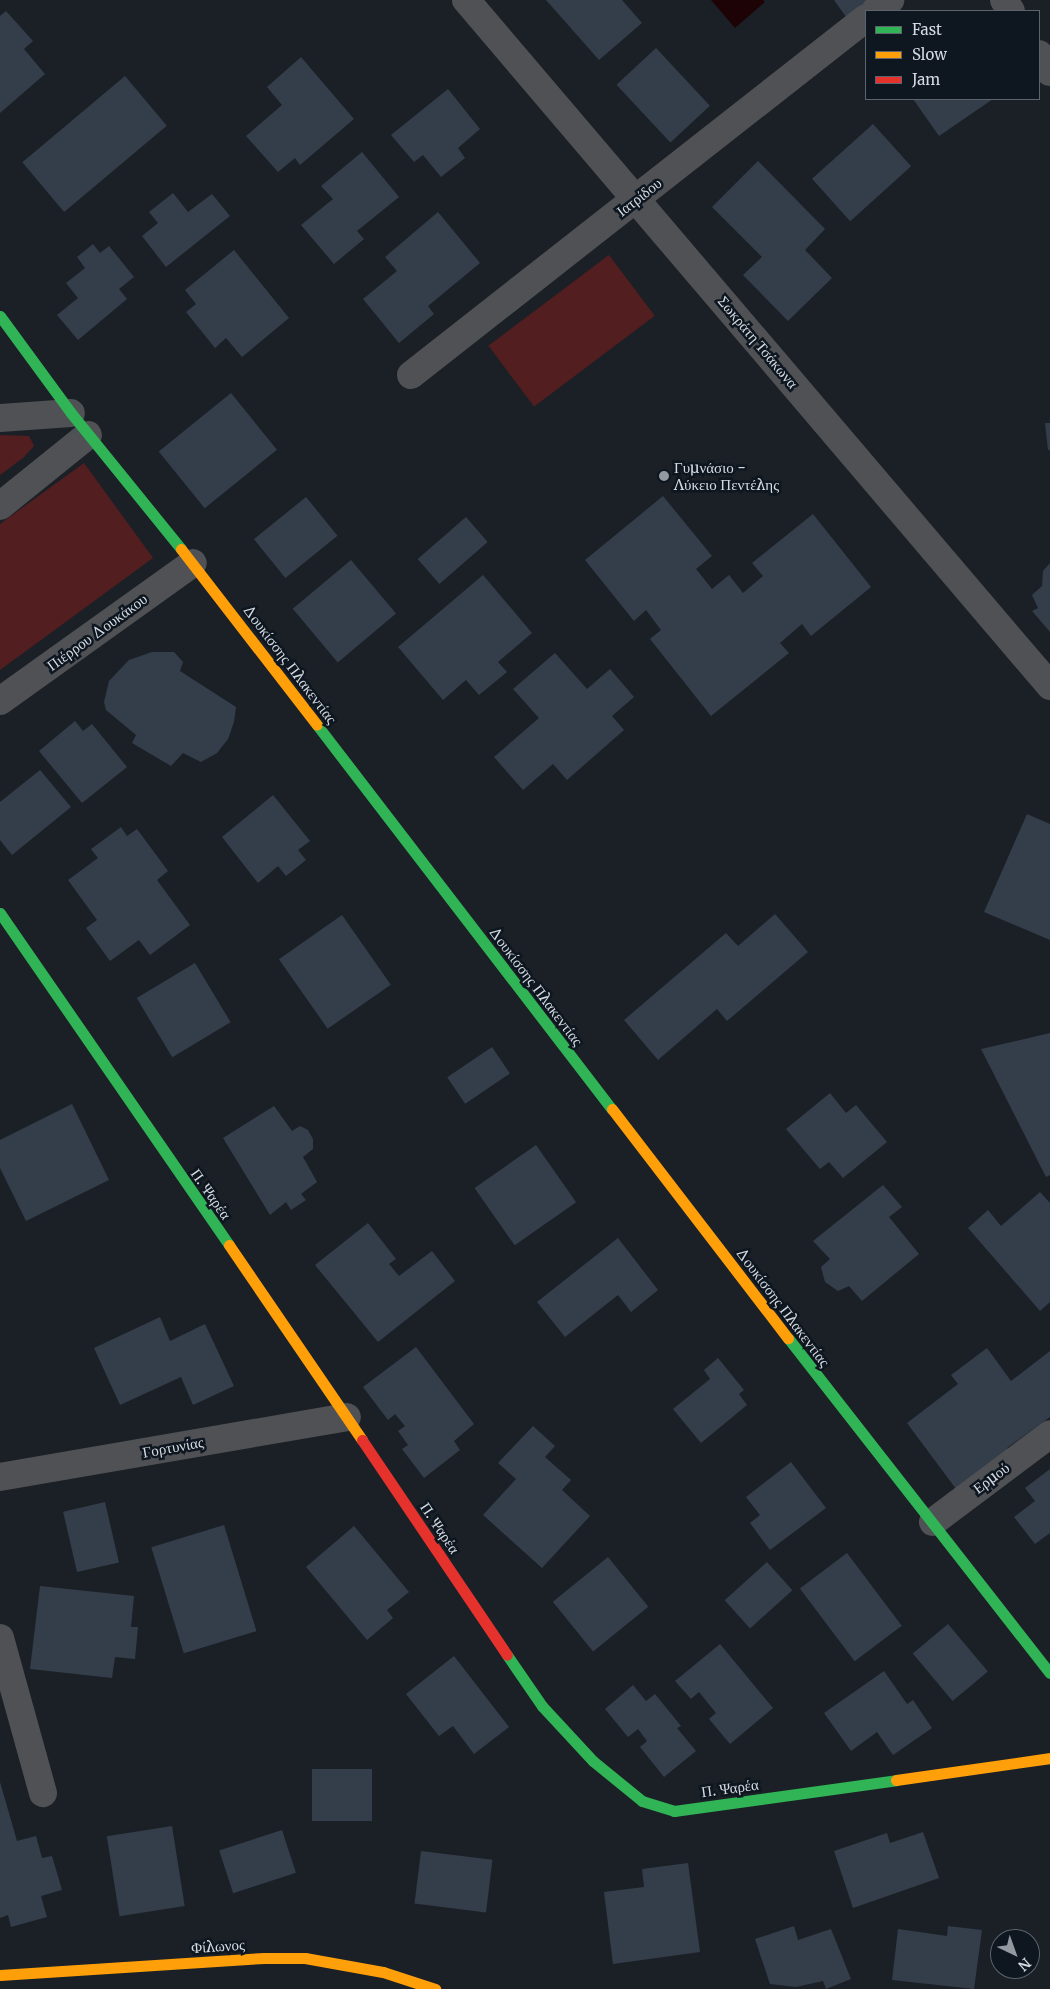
<!DOCTYPE html>
<meta charset="utf-8">
<style>
body{margin:0}
#map{position:relative;width:1050px;height:1989px;overflow:hidden;background:#1b2026;font-family:Merriweather,serif}
div>[style]{position:absolute}
.green>*{inset:0;background:#531e1f;transform-origin:0 0}
.water>*{inset:0;background:#1d0305}
.building>*{inset:0;background:#343d4a;transform-origin:0 0}
.street>*{height:28px;margin:-14px;padding:0 14px;transform-origin:14px;border-radius:14px;background:#4f5154}
.fast>*{height:11px;margin:-5.5px;padding:0 5.5px;transform-origin:5.5px;border-radius:5.5px;background:#30b455}
.slow>*{height:11px;margin:-5.5px;padding:0 5.5px;transform-origin:5.5px;border-radius:5.5px;background:#ff9f0a}
.jam>*{height:11px;margin:-5.5px;padding:0 5.5px;transform-origin:5.5px;border-radius:5.5px;background:#e5322d}
.dots>*{width:14px;height:14px;translate:-50% -50%;box-sizing:border-box;border:2px solid #0e1620;border-radius:50%}
span{translate:-50% -50%;white-space:nowrap;text-align:center;line-height:1.15;-webkit-text-stroke:5px #0e1620;paint-order:stroke}
.street-label{font-size:15px;color:#d4dae1}
.poi-label{font-size:15px;color:#d4dae1}
.left{translate:0 -50%;text-align:left}
.legend{position:absolute;left:865px;top:10px;width:175px;height:90px;box-sizing:border-box;background:#0e1620;border:1px solid #5d646d;margin:0;padding:6px 9px;list-style:none;font-size:15px;color:#d4dae1}
.legend li{display:flex;align-items:center;gap:10px;height:25px}
.legend b{width:25px;border:1px solid #5d646d}
.north{position:absolute;left:990px;top:1929px;width:50px;height:50px;box-sizing:border-box;background:#0e1620;border:1px solid #5d646d;border-radius:50%;rotate:138deg;font-size:14px;font-weight:700;line-height:20px;text-align:center;color:#d4dae1}
.north::after{content:'';display:block;margin:auto;width:18px;height:22px;background:#9399a0;clip-path:polygon(50% 0,100% 100%,50% 72%,0 100%)}
</style>
<div id="map">
<div class="green">
<div style="left:609px;top:255px;width:76px;height:151px;rotate:53deg"></div>
<div style="clip-path:polygon(0 435px,29px 436px,34px 446px,23px 458px,0 475px)"></div>
<div style="clip-path:polygon(84px 463px,153px 558px,0 670px,0 524px)"></div>
</div>
<div class="water">
<div style="clip-path:polygon(711px 0,763px 0,765px 2px,735px 28px)"></div>
</div>
<div class="building">
<div style="clip-path:polygon(546px 0,622px 0,642px 23px,599px 60px)"></div>
<div style="clip-path:polygon(834px 0,873px 0,849px 21px)"></div>
<div style="clip-path:polygon(6px 11px,33px 41px,24px 49px,45px 74px,0 113px,0 16px)"></div>
<div style="left:656px;top:48px;width:79px;height:54px;rotate:47deg"></div>
<div style="clip-path:polygon(301px 57px,354px 119px,300px 165px,295px 158px,278px 172px,246px 136px,282px 105px,267px 87px)"></div>
<div style="left:125px;top:76px;width:65px;height:134px;rotate:50deg"></div>
<div style="clip-path:polygon(448px 89px,480px 129px,458px 148px,465px 158px,441px 177px,423px 155px,414px 162px,391px 135px)"></div>
<div style="clip-path:polygon(913px 99px,993px 99px,939px 136px)"></div>
<div style="left:873px;top:124px;width:57px;height:82px;rotate:48deg"></div>
<div style="clip-path:polygon(362px 152px,399px 197px,357px 231px,364px 239px,334px 264px,301px 225px,333px 199px,321px 186px)"></div>
<div style="clip-path:polygon(758px 161px,825px 229px,805px 250px,832px 278px,788px 321px,743px 275px,762px 257px,712px 207px)"></div>
<div style="clip-path:polygon(173px 193px,188px 212px,212px 194px,230px 216px,166px 267px,142px 236px,158px 223px,149px 212px)"></div>
<div style="clip-path:polygon(438px 212px,480px 263px,428px 306px,434px 314px,399px 343px,363px 299px,397px 271px,385px 257px)"></div>
<div style="clip-path:polygon(93px 244px,100px 253px,109px 246px,134px 277px,119px 289px,127px 299px,78px 340px,57px 315px,78px 298px,66px 283px,85px 268px,77px 257px)"></div>
<div style="clip-path:polygon(234px 250px,289px 318px,242px 357px,226px 338px,215px 348px,186px 312px,196px 304px,185px 290px)"></div>
<div style="left:231px;top:393px;width:73px;height:93px;rotate:51deg"></div>
<div style="clip-path:polygon(1045px 423px,1050px 423px,1050px 450px,1048px 450px)"></div>
<div style="clip-path:polygon(663px 496px,712px 556px,696px 569px,712px 589px,729px 575px,743px 593px,763px 576px,752px 563px,813px 514px,871px 587px,811px 636px,802px 624px,780px 643px,789px 653px,711px 716px,650px 639px,661px 630px,646px 610px,634px 621px,585px 560px)"></div>
<div style="left:306px;top:497px;width:50px;height:67px;rotate:51deg"></div>
<div style="left:466px;top:517px;width:33px;height:64px;rotate:49deg"></div>
<div style="left:351px;top:560px;width:70px;height:76px;rotate:50deg"></div>
<div style="clip-path:polygon(1050px 563px,1050px 632px,1032px 611px,1038px 608px,1032px 595px,1042px 586px,1043px 571px)"></div>
<div style="clip-path:polygon(483px 575px,532px 633px,498px 662px,507px 672px,479px 695px,466px 680px,443px 700px,398px 647px)"></div>
<div style="clip-path:polygon(152px 652px,174px 652px,183px 662px,180px 671px,236px 707px,234px 722px,228px 739px,217px 753px,201px 762px,183px 753px,171px 766px,132px 743px,136px 735px,106px 710px,104px 702px,109px 681px,129px 660px)"></div>
<div style="clip-path:polygon(555px 653px,587px 689px,610px 669px,634px 697px,612px 716px,624px 730px,567px 780px,553px 764px,523px 790px,494px 757px,539px 718px,513px 689px)"></div>
<div style="clip-path:polygon(75px 721px,83px 731px,92px 724px,127px 767px,82px 803px,39px 751px)"></div>
<div style="clip-path:polygon(40px 770px,71px 807px,12px 855px,0 840px,0 802px)"></div>
<div style="clip-path:polygon(273px 795px,310px 841px,298px 850px,306px 860px,286px 876px,278px 866px,258px 883px,222px 837px)"></div>
<div style="clip-path:polygon(1027px 814px,1050px 824px,1050px 940px,984px 912px)"></div>
<div style="clip-path:polygon(121px 827px,127px 836px,137px 829px,168px 871px,157px 880px,190px 925px,150px 955px,139px 940px,110px 961px,86px 928px,97px 920px,68px 880px,98px 858px,91px 849px)"></div>
<div style="clip-path:polygon(775px 914px,808px 952px,727px 1021px,717px 1009px,658px 1060px,624px 1020px,726px 933px,738px 946px)"></div>
<div style="left:342px;top:915px;width:85px;height:77px;rotate:55deg"></div>
<div style="left:195px;top:963px;width:69px;height:68px;rotate:59deg"></div>
<div style="clip-path:polygon(1050px 1033px,1050px 1175px,1046px 1177px,981px 1049px)"></div>
<div style="left:492px;top:1047px;width:32px;height:54px;rotate:56deg"></div>
<div style="clip-path:polygon(830px 1093px,846px 1113px,856px 1105px,887px 1142px,843px 1178px,829px 1162px,820px 1169px,786px 1129px)"></div>
<div style="clip-path:polygon(72px 1104px,109px 1180px,26px 1221px,0 1168px,0 1140px)"></div>
<div style="clip-path:polygon(274px 1106px,292px 1131px,300px 1126px,308px 1130px,313px 1139px,313px 1149px,303px 1157px,317px 1182px,301px 1194px,306px 1200px,291px 1210px,286px 1202px,270px 1215px,223px 1138px)"></div>
<div style="left:536px;top:1145px;width:70px;height:75px;rotate:55deg"></div>
<div style="clip-path:polygon(883px 1185px,902px 1207px,889px 1217px,919px 1254px,862px 1301px,849px 1286px,838px 1291px,825px 1282px,821px 1267px,830px 1259px,813px 1241px)"></div>
<div style="clip-path:polygon(1040px 1192px,1050px 1203px,1050px 1302px,1040px 1311px,968px 1228px,988px 1210px,1001px 1226px)"></div>
<div style="clip-path:polygon(368px 1223px,396px 1259px,389px 1264px,399px 1276px,432px 1251px,455px 1281px,378px 1342px,315px 1265px)"></div>
<div style="clip-path:polygon(618px 1238px,658px 1290px,631px 1312px,618px 1295px,565px 1337px,537px 1302px)"></div>
<div style="clip-path:polygon(160px 1317px,170px 1341px,205px 1324px,234px 1386px,193px 1405px,181px 1377px,120px 1405px,94px 1348px)"></div>
<div style="clip-path:polygon(416px 1347px,474px 1424px,454px 1441px,460px 1450px,424px 1478px,402px 1449px,408px 1445px,398px 1431px,405px 1426px,395px 1414px,388px 1420px,363px 1387px)"></div>
<div style="clip-path:polygon(987px 1348px,1011px 1381px,1050px 1351px,1050px 1417px,1007px 1448px,1011px 1453px,959px 1493px,907px 1423px,958px 1384px,951px 1375px)"></div>
<div style="clip-path:polygon(718px 1358px,744px 1390px,739px 1394px,747px 1405px,701px 1443px,673px 1409px,710px 1379px,704px 1370px)"></div>
<div style="clip-path:polygon(533px 1426px,555px 1446px,545px 1457px,571px 1480px,562px 1490px,590px 1516px,542px 1568px,483px 1515px,516px 1479px,498px 1463px)"></div>
<div style="clip-path:polygon(791px 1462px,826px 1508px,770px 1550px,750px 1523px,760px 1515px,746px 1497px)"></div>
<div style="clip-path:polygon(1050px 1469px,1050px 1533px,1035px 1544px,1014px 1517px,1035px 1501px,1025px 1488px)"></div>
<div style="left:105px;top:1502px;width:62px;height:43px;rotate:77deg"></div>
<div style="left:224px;top:1525px;width:111px;height:76px;rotate:73deg"></div>
<div style="clip-path:polygon(354px 1526px,409px 1592px,387px 1610px,393px 1618px,367px 1640px,306px 1567px)"></div>
<div style="left:847px;top:1553px;width:91px;height:59px;rotate:53deg"></div>
<div style="left:608px;top:1557px;width:64px;height:71px;rotate:51deg"></div>
<div style="left:767px;top:1562px;width:38px;height:57px;rotate:48deg"></div>
<div style="clip-path:polygon(40px 1586px,134px 1596px,131px 1627px,138px 1627px,135px 1659px,115px 1657px,112px 1678px,30px 1669px)"></div>
<div style="left:948px;top:1624px;width:62px;height:46px;rotate:50deg"></div>
<div style="clip-path:polygon(720px 1644px,773px 1708px,730px 1744px,709px 1719px,716px 1713px,699px 1692px,691px 1699px,675px 1681px)"></div>
<div style="clip-path:polygon(454px 1656px,509px 1727px,474px 1754px,453px 1726px,439px 1736px,406px 1694px)"></div>
<div style="clip-path:polygon(884px 1671px,907px 1704px,913px 1700px,932px 1728px,893px 1755px,877px 1732px,851px 1751px,824px 1713px)"></div>
<div style="clip-path:polygon(633px 1685px,646px 1701px,655px 1694px,681px 1726px,677px 1728px,696px 1751px,664px 1777px,640px 1747px,647px 1741px,638px 1729px,628px 1737px,605px 1709px)"></div>
<div style="left:312px;top:1769px;width:60px;height:52px"></div>
<div style="clip-path:polygon(0 1782px,17px 1841px,36px 1836px,42px 1858px,52px 1856px,62px 1890px,41px 1896px,47px 1917px,11px 1927px,8px 1915px,0 1918px)"></div>
<div style="left:172px;top:1826px;width:81px;height:66px;rotate:81deg"></div>
<div style="left:282px;top:1830px;width:45px;height:66px;rotate:72deg"></div>
<div style="clip-path:polygon(923px 1832px,939px 1878px,853px 1908px,834px 1851px,887px 1833px,890px 1843px)"></div>
<div style="left:421px;top:1851px;width:72px;height:53px;rotate:7deg"></div>
<div style="clip-path:polygon(688px 1863px,700px 1952px,613px 1964px,604px 1892px,644px 1887px,642px 1869px)"></div>
<div style="clip-path:polygon(794px 1926px,798px 1940px,831px 1929px,851px 1979px,826px 1989px,823px 1981px,796px 1987px,770px 1984px,755px 1939px)"></div>
<div style="clip-path:polygon(948px 1926px,982px 1930px,974px 1989px,892px 1980px,898px 1929px,947px 1936px)"></div>
</div>
<div class="street">
<div style="left:466px;top:0;width:901px;rotate:49.59deg"></div>
<div style="left:1004px;top:0;width:13px;rotate:58deg"></div>
<div style="left:875px;top:11px;width:19px;rotate:-36deg"></div>
<div style="left:1039px;top:54px;width:21px;rotate:59deg"></div>
<div style="left:411px;top:375px;width:578px;rotate:-38.12deg"></div>
<div style="left:0;top:418px;width:71px;rotate:-4deg"></div>
<div style="left:0;top:506px;width:113px;rotate:-38.9deg"></div>
<div style="left:0;top:701px;width:237px;rotate:-35.6deg"></div>
<div style="left:0;top:1477px;width:352px;rotate:-9.8deg"></div>
<div style="left:933px;top:1522px;width:146px;rotate:-36.9deg"></div>
<div style="left:0;top:1638px;width:161px;rotate:74.5deg"></div>
</div>
<div class="fast">
<div style="left:0;top:316px;width:120px;rotate:53.8deg"></div>
<div style="left:71px;top:413px;width:175px;rotate:51deg"></div>
<div style="left:317px;top:725px;width:484px;rotate:52.5deg"></div>
<div style="left:0;top:913px;width:403px;rotate:55.4deg"></div>
<div style="left:788px;top:1338px;width:425px;rotate:52deg"></div>
<div style="left:507px;top:1655px;width:62px;rotate:55.5deg"></div>
<div style="left:542px;top:1706px;width:75px;rotate:47.2deg"></div>
<div style="left:593px;top:1761px;width:63px;rotate:39.2deg"></div>
<div style="left:642px;top:1801px;width:34px;rotate:17deg"></div>
<div style="left:674px;top:1811px;width:224px;rotate:-7.9deg"></div>
</div>
<div class="slow">
<div style="left:181px;top:549px;width:222px;rotate:52.3deg"></div>
<div style="left:612px;top:1109px;width:289px;rotate:52.5deg"></div>
<div style="left:229px;top:1245px;width:236px;rotate:55.7deg"></div>
<div style="left:896px;top:1780px;width:156px;rotate:-8.1deg"></div>
<div style="left:0;top:1975px;width:265px;rotate:-3.7deg"></div>
<div style="left:264px;top:1958px;width:41px"></div>
<div style="left:305px;top:1958px;width:79px;rotate:10.2deg"></div>
<div style="left:383px;top:1972px;width:55px;rotate:18.1deg"></div>
</div>
<div class="jam">
<div style="left:362px;top:1440px;width:259px;rotate:56deg"></div>
</div>
<div class="dots">
<div style="left:664px;top:476px;background:#9399a0"></div>
</div>
<div class="street-label">
<span style="left:639px;top:197px;rotate:-38deg">Ιατρίδου</span>
<span style="left:758px;top:342px;rotate:50deg">Σωκράτη Τσάκωνα</span>
<span style="left:97px;top:632px;rotate:-36deg">Πιέρρου Δουκάκου</span>
<span style="left:290px;top:664px;rotate:53deg">Δουκίσσης Πλακεντίας</span>
<span style="left:536px;top:986px;rotate:53deg">Δουκίσσης Πλακεντίας</span>
<span style="left:211px;top:1194px;rotate:55deg">Π. Ψαρέα</span>
<span style="left:783px;top:1307px;rotate:53deg">Δουκίσσης Πλακεντίας</span>
<span style="left:173px;top:1447px;rotate:-10deg">Γορτυνίας</span>
<span style="left:991px;top:1478px;rotate:-37deg">Ερμού</span>
<span style="left:440px;top:1528px;rotate:56deg">Π. Ψαρέα</span>
<span style="left:730px;top:1788px;rotate:-8deg">Π. Ψαρέα</span>
<span style="left:218px;top:1946px;rotate:-4deg">Φίλωνος</span>
</div>
<div class="poi-label">
<span class="left" style="left:674px;top:476px">Γυμνάσιο -<br>Λύκειο Πεντέλης</span>
</div>
<ul class="legend">
<li><b style="height:6px;background:#30b455"></b>Fast</li>
<li><b style="height:6px;background:#ff9f0a"></b>Slow</li>
<li><b style="height:6px;background:#e5322d"></b>Jam</li>
</ul>
<div class="north">N</div>
</div>
